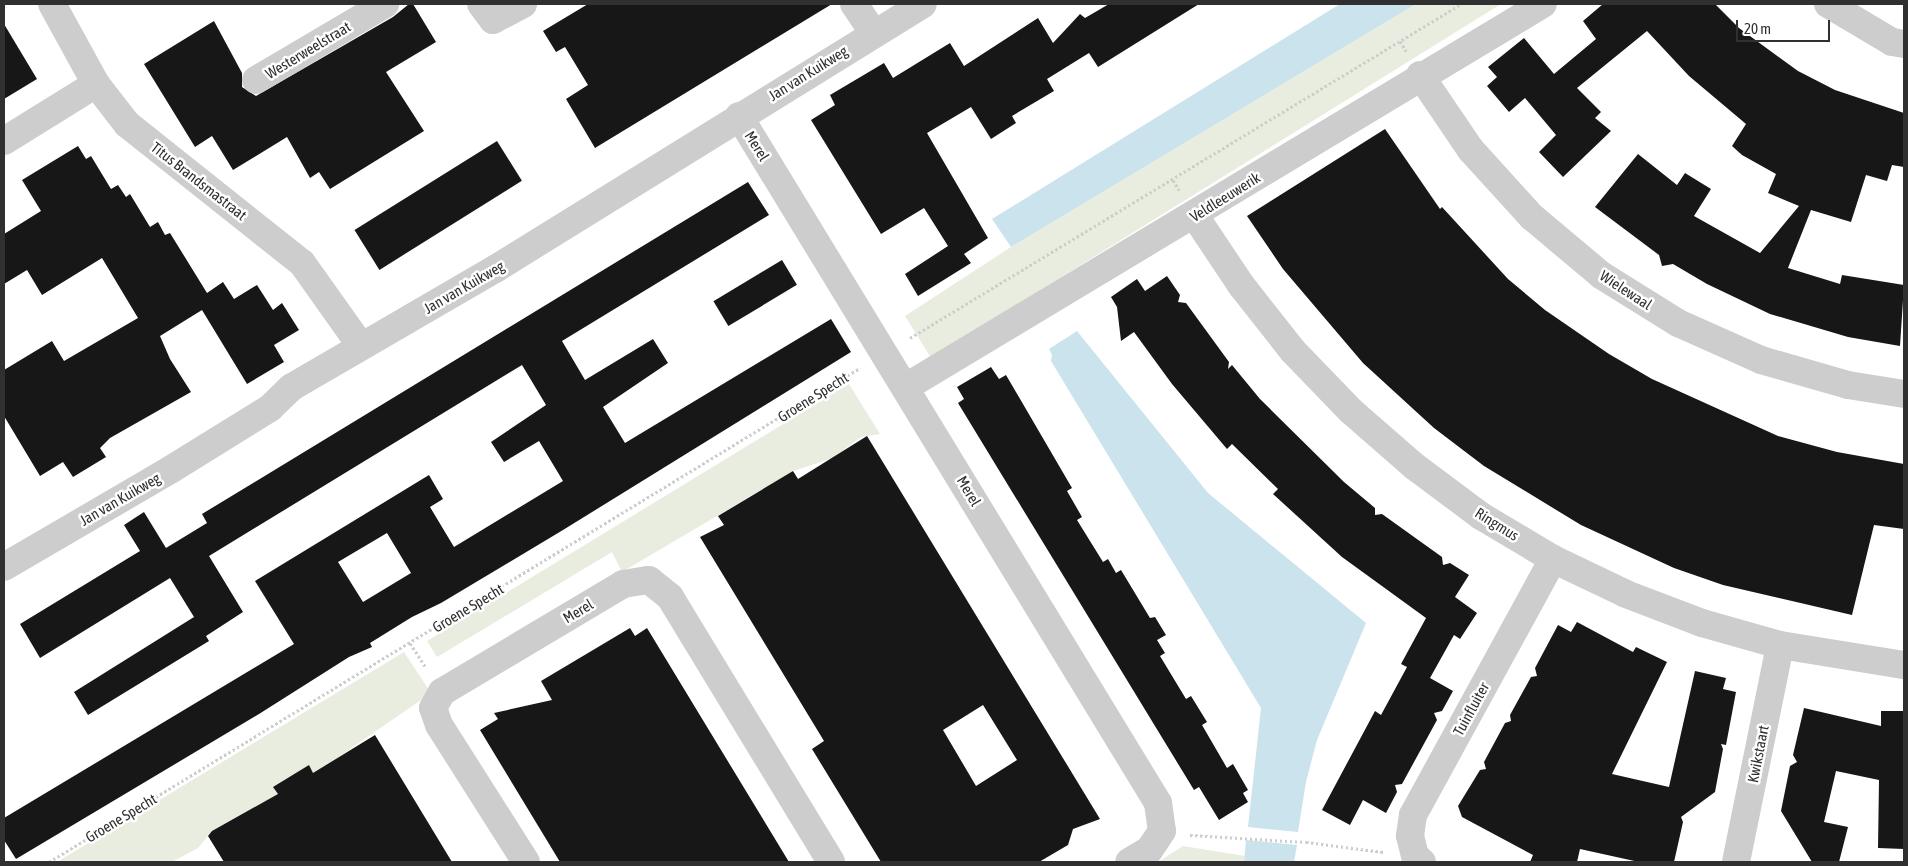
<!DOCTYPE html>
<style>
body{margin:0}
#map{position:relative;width:1908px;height:866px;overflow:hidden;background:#fff;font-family:"Asap Condensed",sans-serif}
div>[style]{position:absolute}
.green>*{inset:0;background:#e8eddf}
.water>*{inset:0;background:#cbe3ec}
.building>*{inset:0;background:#171717;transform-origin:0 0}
.path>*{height:3px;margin-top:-1.5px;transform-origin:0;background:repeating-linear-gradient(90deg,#cdcdcd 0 2.5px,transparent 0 5px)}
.minor>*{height:28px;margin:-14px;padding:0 14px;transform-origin:14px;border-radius:14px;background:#cdcdcd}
span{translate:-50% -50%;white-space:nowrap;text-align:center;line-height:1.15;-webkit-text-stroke:5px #fff;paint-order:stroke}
.street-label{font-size:15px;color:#303030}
.frame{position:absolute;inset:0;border:5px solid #303030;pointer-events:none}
.scale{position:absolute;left:1736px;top:20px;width:94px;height:22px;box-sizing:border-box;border:2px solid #303030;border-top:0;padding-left:6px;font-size:15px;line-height:18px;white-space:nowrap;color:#303030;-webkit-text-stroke:4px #fff;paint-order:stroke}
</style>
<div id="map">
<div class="green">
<div style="clip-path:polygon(1416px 4px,1501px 4px,931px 358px,905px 316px,1011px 247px)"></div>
<div style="clip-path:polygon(849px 384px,880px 434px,861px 437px,833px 458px,793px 471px,622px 572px,612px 552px,437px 657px,427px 641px)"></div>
<div style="clip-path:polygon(404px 652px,431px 693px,314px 774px,308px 766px,274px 787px,279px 796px,212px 831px,198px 848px,172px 862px,57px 862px)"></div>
<div style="clip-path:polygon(1183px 846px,1245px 856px,1244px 862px,1158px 862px)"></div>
</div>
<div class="water">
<div style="clip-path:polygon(1340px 4px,1416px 4px,1011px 247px,992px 219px)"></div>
<div style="clip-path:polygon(1077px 331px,1208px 493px,1366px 623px,1317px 740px,1306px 782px,1298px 832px,1248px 827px,1261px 708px,1051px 361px,1052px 355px,1049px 349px)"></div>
<div style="clip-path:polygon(1246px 840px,1297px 845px,1294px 862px,1244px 862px)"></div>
</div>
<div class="building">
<div style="clip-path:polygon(409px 4px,413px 4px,436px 42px,386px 72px,424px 131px,330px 189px,319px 172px,310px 178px,287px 137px,233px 170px,212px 136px,195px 147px,144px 64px,214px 21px,242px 73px,242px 87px,256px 96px,393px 17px)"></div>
<div style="clip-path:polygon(588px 4px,832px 4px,595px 148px,566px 99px,588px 85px,565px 47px,556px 52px,543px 31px)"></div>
<div style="clip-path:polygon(1109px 4px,1199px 4px,1098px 67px,1089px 53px,1047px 79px,1054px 91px,1012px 116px,1016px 123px,991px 139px,971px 107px,927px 133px,988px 238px,964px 254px,971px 263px,918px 296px,905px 274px,948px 246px,924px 208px,881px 234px,811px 120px,835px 105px,830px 95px,884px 63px,893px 78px,950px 43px,964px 66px,1038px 18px,1053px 43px,1080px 14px,1085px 18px)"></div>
<div style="clip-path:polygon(1603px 4px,1715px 4px,1739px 28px,1798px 71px,1835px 90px,1904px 113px,1904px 167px,1892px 165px,1887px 181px,1866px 175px,1851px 222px,1811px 210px,1788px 268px,1840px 284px,1842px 275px,1904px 285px,1900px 346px,1848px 337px,1770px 314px,1707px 284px,1673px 264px,1662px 266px,1659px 255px,1595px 207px,1638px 154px,1677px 185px,1685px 173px,1711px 189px,1694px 216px,1760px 253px,1799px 206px,1768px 193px,1776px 174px,1742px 155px,1732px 146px,1746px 124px,1689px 76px,1647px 31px,1577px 88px,1601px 112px,1595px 118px,1611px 131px,1563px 177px,1539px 152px,1556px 135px,1525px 98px,1509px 112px,1487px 86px,1497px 77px,1488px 67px,1524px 38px,1554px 74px,1596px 39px,1583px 21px)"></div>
<div style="clip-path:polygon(4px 24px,37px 79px,4px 99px)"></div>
<div style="clip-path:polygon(1385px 129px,1440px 209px,1442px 207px,1508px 279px,1545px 310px,1609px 354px,1652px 379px,1778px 436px,1837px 452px,1904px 464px,1904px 529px,1874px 525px,1852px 615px,1723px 585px,1674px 568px,1581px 525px,1484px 466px,1434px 428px,1363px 363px,1283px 269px,1247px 216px)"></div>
<div style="left:497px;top:141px;width:47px;height:168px;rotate:58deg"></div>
<div style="clip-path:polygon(78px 146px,86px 159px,91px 156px,111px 189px,118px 185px,126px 197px,130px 194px,150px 227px,158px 222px,165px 235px,170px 233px,207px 293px,223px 282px,234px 299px,257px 285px,273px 310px,282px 303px,299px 330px,274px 345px,284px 362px,247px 384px,202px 310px,160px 336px,170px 359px,191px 392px,110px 438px,100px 448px,106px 457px,73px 477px,63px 462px,40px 476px,4px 416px,4px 370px,52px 341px,64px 361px,138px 318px,102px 258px,42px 295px,27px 270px,4px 284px,4px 234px,41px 211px,22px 180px)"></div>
<div style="clip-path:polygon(evenodd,748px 182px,769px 215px,562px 341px,585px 380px,653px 339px,668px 363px,603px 407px,625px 443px,831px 319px,851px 352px,563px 530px,441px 603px,412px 617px,370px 643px,372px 647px,349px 657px,259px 714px,16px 859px,4px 840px,4px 818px,294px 644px,255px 581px,429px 475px,443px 499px,430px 507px,454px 547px,563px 481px,539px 441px,504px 462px,491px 442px,546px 405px,522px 365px,209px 556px,243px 612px,206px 636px,209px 641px,88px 715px,74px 692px,194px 617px,170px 578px,40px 658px,20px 624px,140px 551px,124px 525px,144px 512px,166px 548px,207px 523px,202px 514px,748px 182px,387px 533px,411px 573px,363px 602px,338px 562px,387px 533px)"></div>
<div style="left:782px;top:260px;width:29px;height:80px;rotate:59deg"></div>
<div style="clip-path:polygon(1167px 276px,1180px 295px,1178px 302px,1186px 303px,1229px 362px,1228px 369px,1232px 365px,1260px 399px,1344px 482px,1375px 508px,1375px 515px,1382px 514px,1442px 557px,1443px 565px,1450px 563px,1469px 575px,1455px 597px,1477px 613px,1460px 639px,1454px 635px,1430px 678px,1453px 691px,1442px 711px,1434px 713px,1437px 720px,1402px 784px,1395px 785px,1397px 792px,1386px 813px,1363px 800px,1350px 825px,1322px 810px,1375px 711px,1381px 715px,1407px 667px,1401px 664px,1426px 618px,1342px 557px,1273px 494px,1278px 489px,1232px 444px,1227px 449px,1172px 384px,1134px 332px,1121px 341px,1117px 307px,1111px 297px,1137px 279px,1145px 291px)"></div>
<div style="clip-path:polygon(991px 367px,999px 379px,1006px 375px,1072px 488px,1067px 491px,1082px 517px,1077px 520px,1103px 562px,1108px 559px,1116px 573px,1121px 570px,1150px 618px,1155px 617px,1166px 635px,1157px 640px,1165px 653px,1160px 656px,1186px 699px,1191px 696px,1207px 722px,1202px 725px,1227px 768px,1233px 764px,1248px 790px,1243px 793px,1248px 802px,1219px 820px,1199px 787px,1194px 790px,958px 403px,964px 399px,957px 387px)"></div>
<div style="clip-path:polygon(evenodd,867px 436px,1100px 819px,1073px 829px,1068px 845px,1039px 862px,881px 862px,812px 749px,824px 741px,700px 537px,724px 525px,718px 516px,793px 471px,798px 479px,867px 436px,983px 705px,1017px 760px,976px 786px,943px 730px,983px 705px)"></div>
<div style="clip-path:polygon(1577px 622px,1633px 652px,1636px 647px,1667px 662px,1612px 774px,1669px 787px,1695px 671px,1726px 678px,1723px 689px,1736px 692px,1726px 745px,1721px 744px,1723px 749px,1715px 792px,1681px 817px,1683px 822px,1674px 862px,1639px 862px,1580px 849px,1577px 862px,1530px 862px,1533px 855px,1462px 817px,1458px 806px,1480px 770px,1486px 769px,1484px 762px,1505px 723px,1511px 721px,1510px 715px,1531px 677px,1537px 676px,1535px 668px,1558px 625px,1571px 632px)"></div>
<div style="clip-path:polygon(630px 628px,635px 636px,647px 628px,789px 862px,560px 862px,480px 730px,498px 719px,494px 713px,552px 700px,541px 681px)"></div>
<div style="clip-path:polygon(1804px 708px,1881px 726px,1881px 711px,1904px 711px,1904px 849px,1878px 848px,1879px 780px,1836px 771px,1824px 822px,1848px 827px,1839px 862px,1812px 862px,1781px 811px,1790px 766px,1797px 762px,1793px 755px)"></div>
<div style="clip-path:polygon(375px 735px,452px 862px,224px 862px,208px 836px,212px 831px,278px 794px,273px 787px,309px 765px,313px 773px)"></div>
</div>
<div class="path">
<div style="left:1400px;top:41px;width:12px;rotate:59deg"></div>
<div style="left:1173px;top:180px;width:12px;rotate:59deg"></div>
<div style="left:910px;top:338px;width:644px;rotate:-31.22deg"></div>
<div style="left:410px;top:643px;width:30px;rotate:57deg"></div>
<div style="left:1190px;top:835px;width:116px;rotate:3.5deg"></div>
<div style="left:1306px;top:842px;width:78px;rotate:7.4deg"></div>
<div style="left:49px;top:862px;width:950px;rotate:-31.35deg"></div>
</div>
<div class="minor">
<div style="left:52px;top:4px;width:91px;rotate:61.2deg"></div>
<div style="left:96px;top:84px;width:51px;rotate:52.2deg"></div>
<div style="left:127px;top:124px;width:223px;rotate:38.5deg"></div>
<div style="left:302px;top:263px;width:102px;rotate:54.6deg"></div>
<div style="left:481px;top:4px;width:20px;rotate:53deg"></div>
<div style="left:493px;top:20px;width:34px;rotate:-28deg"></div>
<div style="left:854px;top:4px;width:34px;rotate:56deg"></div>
<div style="left:1828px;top:4px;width:74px;rotate:30.7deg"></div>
<div style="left:1892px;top:42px;width:12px;rotate:9deg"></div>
<div style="left:1420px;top:75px;width:91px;rotate:55.8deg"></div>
<div style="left:1471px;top:150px;width:91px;rotate:47.7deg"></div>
<div style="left:1532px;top:217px;width:90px;rotate:40deg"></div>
<div style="left:1601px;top:275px;width:91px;rotate:31.9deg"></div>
<div style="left:1678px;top:323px;width:91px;rotate:24deg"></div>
<div style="left:1761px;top:360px;width:91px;rotate:16deg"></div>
<div style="left:1848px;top:385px;width:57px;rotate:9.1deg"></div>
<div style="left:256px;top:80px;width:150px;rotate:-30.5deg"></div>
<div style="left:739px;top:116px;width:805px;rotate:58.62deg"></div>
<div style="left:1158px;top:803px;width:28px;rotate:82deg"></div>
<div style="left:1162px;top:831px;width:23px;rotate:124deg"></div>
<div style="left:1149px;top:850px;width:23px;rotate:149deg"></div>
<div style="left:4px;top:141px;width:108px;rotate:-31.8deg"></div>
<div style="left:1195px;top:216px;width:83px;rotate:56.3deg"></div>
<div style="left:1241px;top:285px;width:84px;rotate:51.8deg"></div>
<div style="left:1293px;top:351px;width:83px;rotate:46deg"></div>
<div style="left:1351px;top:411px;width:84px;rotate:41.1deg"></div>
<div style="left:1414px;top:466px;width:84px;rotate:36.7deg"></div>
<div style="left:1481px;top:516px;width:84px;rotate:30.8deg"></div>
<div style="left:1553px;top:559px;width:81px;rotate:25.6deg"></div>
<div style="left:1626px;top:594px;width:81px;rotate:20.9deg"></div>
<div style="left:1702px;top:623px;width:81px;rotate:15.8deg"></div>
<div style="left:1780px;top:645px;width:126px;rotate:9.2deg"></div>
<div style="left:906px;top:387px;width:743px;rotate:-31.02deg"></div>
<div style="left:4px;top:567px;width:192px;rotate:-30.3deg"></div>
<div style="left:170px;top:470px;width:118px;rotate:-31.8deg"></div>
<div style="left:270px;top:408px;width:30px;rotate:-44deg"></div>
<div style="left:292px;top:387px;width:235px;rotate:-30.2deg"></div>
<div style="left:495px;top:269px;width:503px;rotate:-31.76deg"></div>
<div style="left:526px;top:862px;width:162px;rotate:-122.4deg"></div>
<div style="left:439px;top:725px;width:18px;rotate:-109deg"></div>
<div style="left:433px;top:708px;width:18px;rotate:-61deg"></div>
<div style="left:442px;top:692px;width:211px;rotate:-30.8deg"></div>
<div style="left:623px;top:584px;width:26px;rotate:-9deg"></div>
<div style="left:649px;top:580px;width:27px;rotate:39deg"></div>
<div style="left:670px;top:597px;width:310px;rotate:58.7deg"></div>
<div style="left:1422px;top:862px;width:9px;rotate:-139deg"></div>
<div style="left:1415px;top:856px;width:21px;rotate:-104deg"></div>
<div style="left:1410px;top:836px;width:21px;rotate:-82deg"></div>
<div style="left:1413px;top:815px;width:292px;rotate:-61.3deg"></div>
<div style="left:1736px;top:862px;width:221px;rotate:-78.5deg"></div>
</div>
<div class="street-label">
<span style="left:308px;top:50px;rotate:-31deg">Westerweelstraat</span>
<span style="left:808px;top:73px;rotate:-32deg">Jan van Kuikweg</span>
<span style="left:757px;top:146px;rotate:58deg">Merel</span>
<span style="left:199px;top:181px;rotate:38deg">Titus Brandsmastraat</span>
<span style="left:1225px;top:197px;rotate:-32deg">Veldleeuwerik</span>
<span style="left:464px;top:287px;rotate:-30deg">Jan van Kuikweg</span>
<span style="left:1626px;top:290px;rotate:33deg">Wielewaal</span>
<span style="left:813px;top:397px;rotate:-32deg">Groene Specht</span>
<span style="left:969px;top:491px;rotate:59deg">Merel</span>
<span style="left:120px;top:499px;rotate:-30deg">Jan van Kuikweg</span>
<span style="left:1497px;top:524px;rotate:32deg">Ringmus</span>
<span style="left:468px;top:608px;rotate:-31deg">Groene Specht</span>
<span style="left:578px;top:611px;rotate:-31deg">Merel</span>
<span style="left:1471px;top:709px;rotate:-61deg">Tuinfluiter</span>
<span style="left:1758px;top:754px;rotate:-79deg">Kwikstaart</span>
<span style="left:121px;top:818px;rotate:-31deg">Groene Specht</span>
</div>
<div class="frame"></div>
<div class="scale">20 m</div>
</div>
